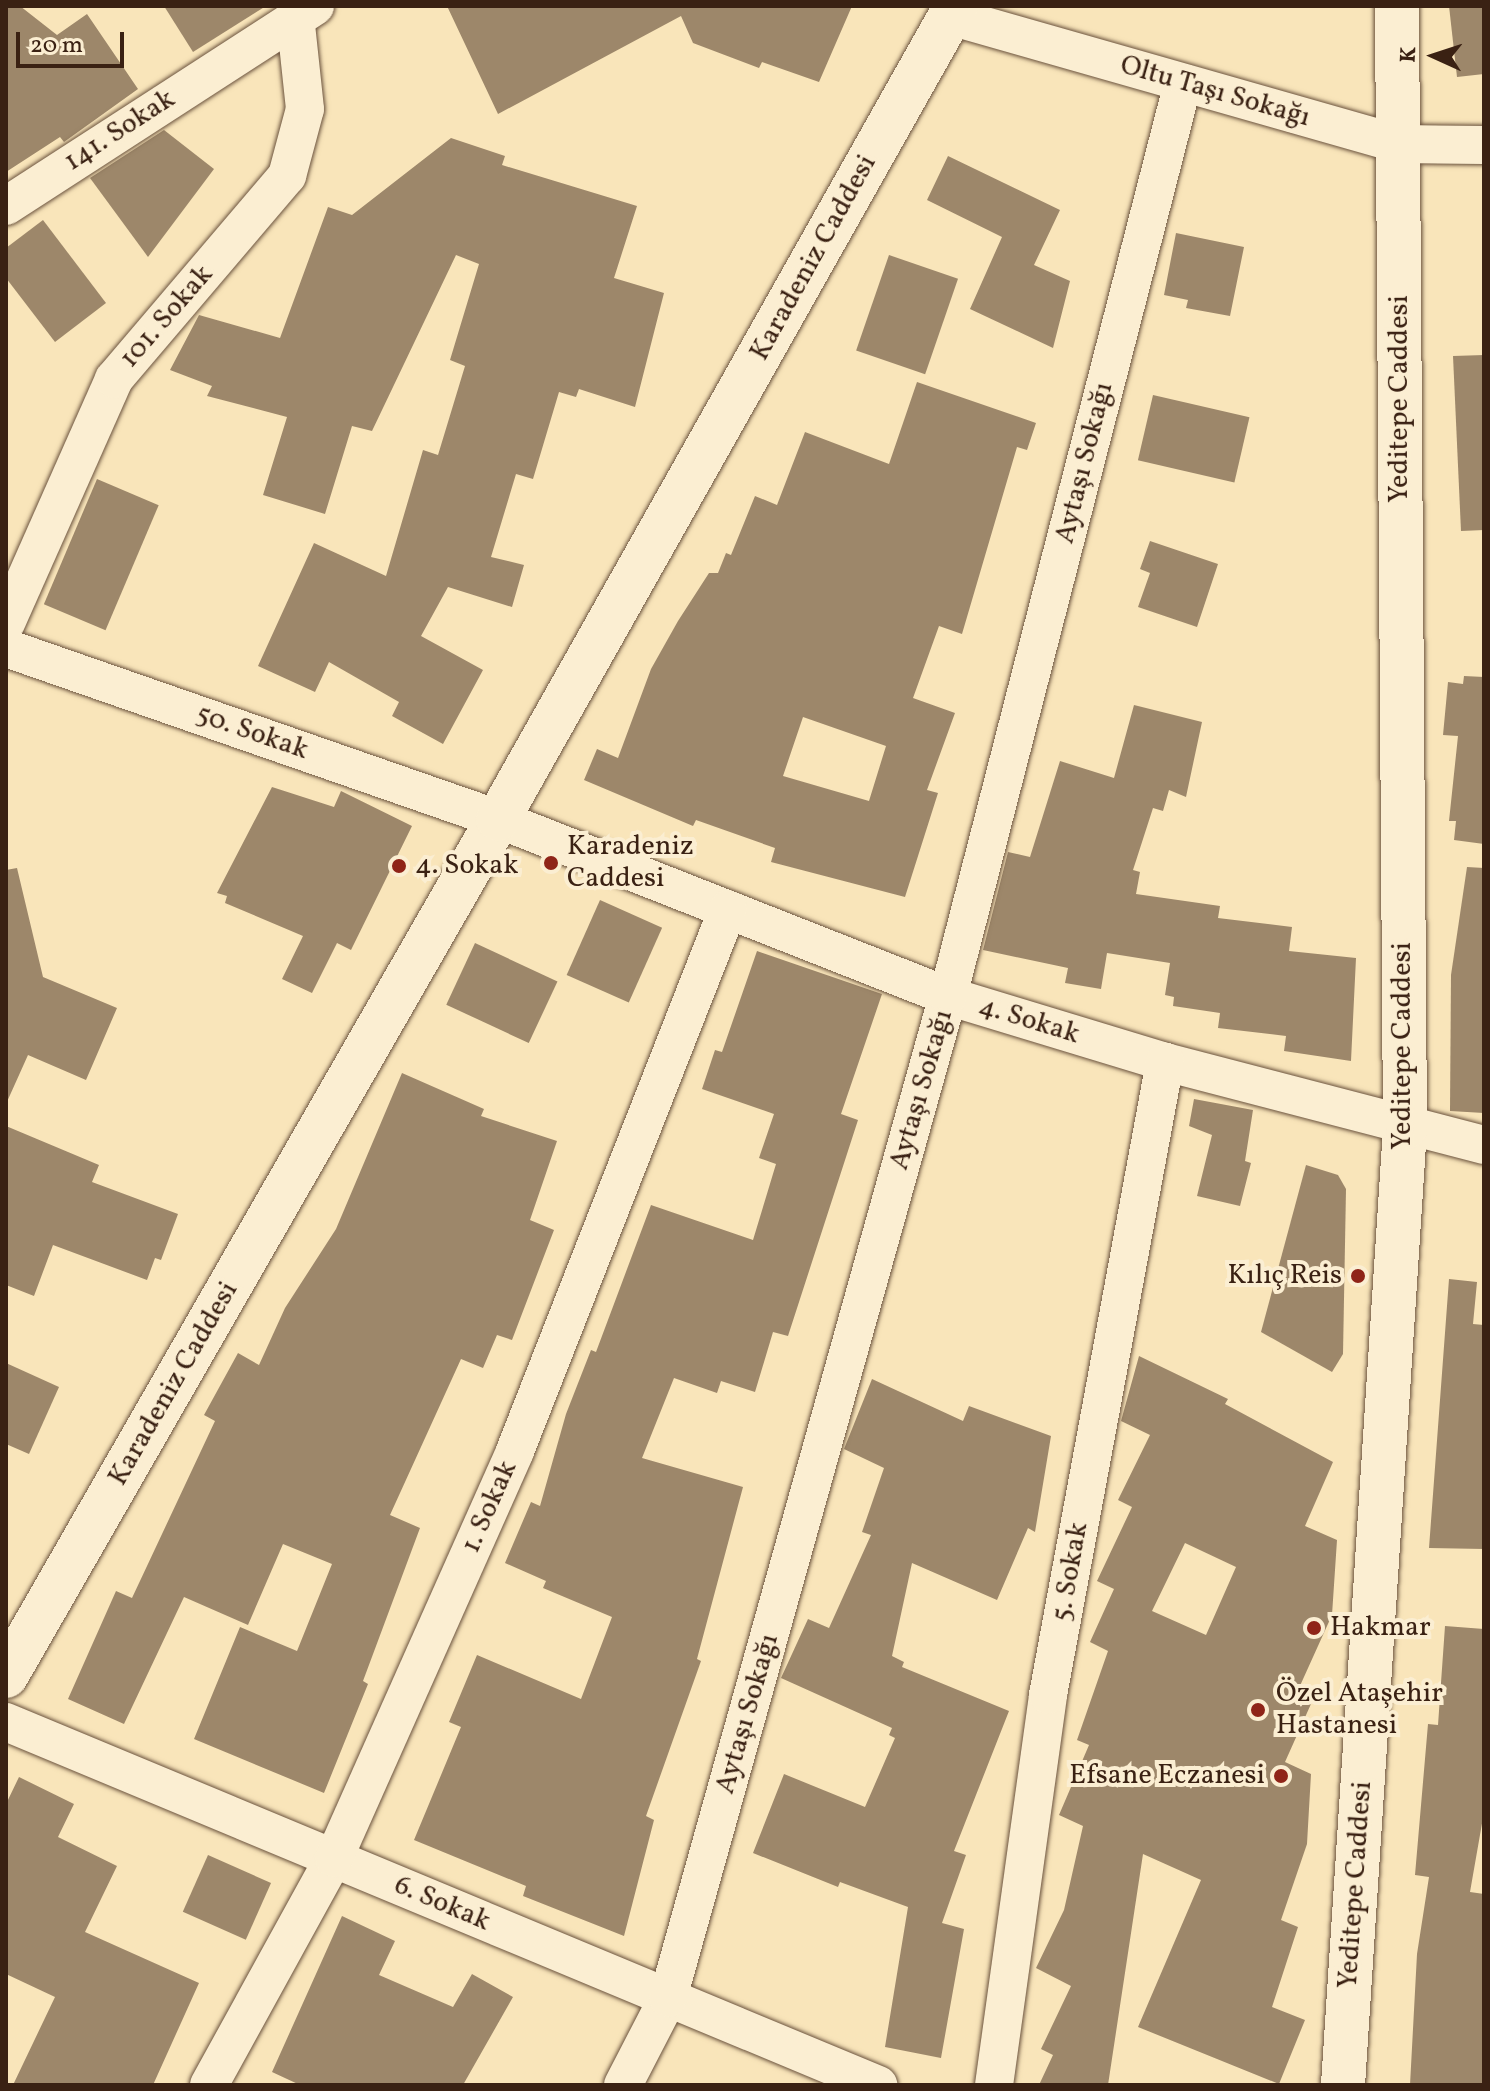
<!DOCTYPE html>
<meta charset="utf-8">
<style>
body{margin:0}
#map{position:relative;width:1490px;height:2091px;overflow:hidden;background:#f9e5ba;font-family:Vollkorn,serif}
div>[style]{position:absolute}
.building>*{inset:0;background:#9d876a;transform-origin:0 0}
.roads{filter:drop-shadow(0 0 2px #6a523d) drop-shadow(0 0 2px #6a523d)}
.minor>*{height:38px;margin:-19px;padding:0 19px;transform-origin:19px;border-radius:19px;background:#fbeed2}
.tertiary>*{height:44px;margin:-22px;padding:0 22px;transform-origin:22px;border-radius:22px;background:#fbeed2}
.dots>*{width:22px;height:22px;translate:-50% -50%;box-sizing:border-box;border:4px solid #fbeed2;border-radius:50%}
span{translate:-50% -50%;white-space:nowrap;text-align:center;line-height:1.15;-webkit-text-stroke:8px #fbeed2;paint-order:stroke}
.street-label{font-size:28px;color:#3a2113}
.poi-label{font-size:28px;color:#3a2113}
.left{translate:0 -50%;text-align:left}
.right{translate:-100% -50%;text-align:right}
.frame{position:absolute;inset:0;border:8px solid #3a2113;pointer-events:none}
.north{position:absolute;left:1394px;top:16px;width:80px;height:80px;-webkit-text-stroke:6px #fbeed2;paint-order:stroke;rotate:273deg;font-size:22px;font-weight:700;line-height:32px;text-align:center;color:#3a2113}
.north::after{content:'';display:block;margin:auto;width:28px;height:36px;background:#3a2113;clip-path:polygon(50% 0,100% 100%,50% 72%,0 100%)}
.scale{position:absolute;left:16px;top:32px;width:108px;height:36px;box-sizing:border-box;border:4px solid #3a2113;border-top:0;padding-left:10px;font-size:24px;line-height:28px;white-space:nowrap;color:#3a2113;-webkit-text-stroke:6px #fbeed2;paint-order:stroke}
</style>
<div id="map">
<div class="building">
<div style="clip-path:polygon(6px 6px,20px 6px,57px 35px,87px 14px,138px 89px,64px 142px,60px 137px,6px 172px)"></div>
<div style="clip-path:polygon(164px 6px,266px 6px,193px 52px)"></div>
<div style="clip-path:polygon(447px 6px,852px 6px,819px 82px,762px 62px,759px 68px,693px 43px,681px 16px,498px 114px)"></div>
<div style="clip-path:polygon(1449px 6px,1484px 6px,1484px 74px,1457px 77px)"></div>
<div style="clip-path:polygon(164px 130px,214px 169px,148px 257px,90px 178px)"></div>
<div style="clip-path:polygon(451px 138px,505px 156px,502px 165px,637px 206px,614px 278px,664px 293px,635px 407px,579px 389px,576px 397px,559px 392px,533px 479px,516px 474px,491px 557px,524px 565px,512px 607px,448px 587px,421px 636px,483px 670px,443px 744px,392px 716px,399px 702px,329px 662px,315px 692px,258px 666px,314px 543px,386px 576px,423px 450px,438px 455px,465px 366px,450px 360px,479px 264px,456px 255px,372px 431px,352px 426px,325px 514px,263px 495px,287px 417px,207px 396px,212px 386px,170px 370px,199px 315px,280px 338px,328px 207px,352px 215px)"></div>
<div style="clip-path:polygon(948px 156px,1060px 210px,1034px 265px,1070px 281px,1053px 348px,970px 309px,1002px 237px,927px 200px)"></div>
<div style="clip-path:polygon(43px 220px,106px 303px,55px 342px,6px 278px,6px 248px)"></div>
<div style="clip-path:polygon(1176px 233px,1244px 247px,1230px 316px,1186px 308px,1188px 300px,1164px 295px)"></div>
<div style="left:889px;top:255px;width:73px;height:101px;rotate:19deg"></div>
<div style="clip-path:polygon(1484px 355px,1484px 530px,1461px 531px,1453px 356px)"></div>
<div style="clip-path:polygon(evenodd,917px 382px,1036px 423px,1027px 450px,1017px 447px,962px 634px,939px 626px,913px 698px,955px 713px,927px 790px,938px 793px,905px 897px,771px 862px,775px 848px,696px 820px,693px 826px,584px 780px,597px 749px,618px 758px,651px 669px,678px 621px,709px 573px,718px 573px,726px 553px,731px 555px,755px 496px,777px 505px,805px 432px,889px 464px,917px 382px,803px 717px,886px 746px,869px 801px,783px 776px,803px 717px)"></div>
<div style="left:1153px;top:395px;width:99px;height:67px;rotate:13deg"></div>
<div style="left:97px;top:479px;width:67px;height:136px;rotate:23deg"></div>
<div style="clip-path:polygon(1150px 541px,1218px 564px,1197px 627px,1138px 607px,1150px 573px,1140px 569px)"></div>
<div style="clip-path:polygon(1464px 676px,1484px 677px,1484px 844px,1454px 840px,1456px 821px,1449px 821px,1458px 736px,1443px 735px,1448px 682px,1463px 684px)"></div>
<div style="clip-path:polygon(1134px 705px,1202px 722px,1186px 797px,1169px 790px,1163px 811px,1153px 808px,1133px 870px,1140px 872px,1136px 894px,1220px 906px,1218px 918px,1292px 927px,1289px 951px,1356px 958px,1351px 1061px,1284px 1051px,1286px 1036px,1218px 1028px,1220px 1013px,1173px 1006px,1174px 997px,1165px 995px,1170px 963px,1107px 953px,1101px 989px,1065px 983px,1068px 968px,983px 950px,1008px 852px,1030px 857px,1060px 761px,1114px 778px)"></div>
<div style="clip-path:polygon(272px 787px,334px 807px,341px 791px,412px 826px,351px 950px,337px 943px,312px 993px,282px 979px,303px 936px,225px 903px,227px 896px,217px 893px)"></div>
<div style="clip-path:polygon(1467px 867px,1484px 868px,1484px 1113px,1450px 1111px,1451px 975px)"></div>
<div style="clip-path:polygon(17px 868px,43px 977px,117px 1008px,86px 1080px,28px 1055px,6px 1104px,6px 870px)"></div>
<div style="left:600px;top:900px;width:68px;height:82px;rotate:24deg"></div>
<div style="left:475px;top:943px;width:91px;height:68px;rotate:25deg"></div>
<div style="clip-path:polygon(757px 951px,882px 994px,841px 1114px,858px 1120px,788px 1336px,773px 1332px,755px 1392px,721px 1381px,717px 1393px,674px 1378px,642px 1458px,743px 1487px,697px 1659px,701px 1661px,646px 1816px,654px 1820px,624px 1936px,523px 1896px,526px 1886px,414px 1840px,461px 1727px,449px 1722px,477px 1655px,581px 1699px,612px 1617px,543px 1588px,546px 1581px,505px 1563px,531px 1502px,540px 1506px,566px 1414px,591px 1350px,596px 1352px,651px 1205px,753px 1240px,776px 1164px,759px 1158px,774px 1114px,702px 1089px,715px 1050px,722px 1052px)"></div>
<div style="clip-path:polygon(402px 1073px,484px 1109px,481px 1116px,557px 1141px,530px 1220px,554px 1230px,512px 1340px,497px 1335px,483px 1368px,461px 1359px,390px 1515px,420px 1528px,363px 1681px,368px 1684px,324px 1793px,194px 1739px,240px 1627px,297px 1651px,332px 1564px,283px 1544px,248px 1625px,184px 1597px,124px 1724px,68px 1699px,116px 1591px,132px 1598px,215px 1421px,204px 1415px,238px 1353px,259px 1365px,285px 1308px,336px 1229px)"></div>
<div style="clip-path:polygon(1194px 1099px,1253px 1110px,1245px 1161px,1251px 1163px,1240px 1206px,1197px 1196px,1212px 1135px,1189px 1126px)"></div>
<div style="clip-path:polygon(6px 1126px,99px 1165px,92px 1182px,178px 1214px,161px 1260px,155px 1258px,147px 1280px,53px 1245px,34px 1296px,6px 1285px)"></div>
<div style="clip-path:polygon(1306px 1165px,1338px 1175px,1346px 1189px,1343px 1354px,1332px 1372px,1261px 1332px)"></div>
<div style="clip-path:polygon(1449px 1279px,1477px 1282px,1473px 1324px,1484px 1325px,1484px 1549px,1429px 1548px)"></div>
<div style="clip-path:polygon(evenodd,1139px 1356px,1228px 1399px,1225px 1404px,1333px 1462px,1305px 1526px,1337px 1540px,1332px 1615px,1299px 1688px,1315px 1695px,1285px 1762px,1311px 1774px,1307px 1844px,1281px 1920px,1298px 1927px,1272px 2007px,1305px 2020px,1279px 2084px,1138px 2027px,1201px 1880px,1143px 1854px,1108px 2085px,1039px 2085px,1053px 2055px,1041px 2049px,1071px 1986px,1036px 1968px,1064px 1910px,1083px 1826px,1059px 1815px,1089px 1745px,1077px 1740px,1108px 1651px,1090px 1642px,1114px 1589px,1097px 1581px,1132px 1507px,1118px 1500px,1150px 1435px,1121px 1421px,1139px 1356px,1185px 1543px,1236px 1567px,1206px 1635px,1152px 1611px,1185px 1543px)"></div>
<div style="clip-path:polygon(6px 1363px,59px 1387px,29px 1454px,6px 1444px)"></div>
<div style="clip-path:polygon(872px 1379px,963px 1421px,969px 1406px,1051px 1436px,1035px 1532px,1028px 1528px,997px 1600px,912px 1563px,892px 1656px,904px 1662px,902px 1667px,1009px 1711px,954px 1851px,966px 1855px,942px 1923px,964px 1929px,941px 2058px,885px 2047px,908px 1907px,840px 1882px,838px 1887px,753px 1853px,784px 1774px,865px 1807px,895px 1738px,889px 1735px,892px 1728px,781px 1678px,808px 1619px,829px 1628px,871px 1535px,862px 1532px,884px 1468px,844px 1449px)"></div>
<div style="clip-path:polygon(1445px 1626px,1484px 1629px,1484px 1812px,1470px 1892px,1484px 1894px,1484px 2085px,1410px 2085px,1417px 1954px,1429px 1877px,1415px 1875px,1428px 1724px,1438px 1725px)"></div>
<div style="clip-path:polygon(19px 1777px,74px 1804px,58px 1837px,117px 1866px,85px 1932px,199px 1983px,153px 2085px,13px 2085px,55px 1997px,6px 1974px,6px 1804px)"></div>
<div style="left:208px;top:1855px;width:69px;height:62px;rotate:24deg"></div>
<div style="clip-path:polygon(342px 1916px,395px 1941px,379px 1975px,453px 2007px,472px 1974px,513px 1997px,463px 2085px,300px 2085px,272px 2072px)"></div>
</div>
<div class="roads">
<div class="minor">
<div style="left:950px;top:16px;width:466px;rotate:15.9deg"></div>
<div style="left:1398px;top:144px;width:86px;rotate:0.7deg"></div>
<div style="left:6px;top:206px;width:368px;rotate:-32.9deg"></div>
<div style="left:6px;top:623px;width:267px;rotate:-66.1deg"></div>
<div style="left:114px;top:379px;width:267px;rotate:-49.6deg"></div>
<div style="left:287px;top:176px;width:69px;rotate:-75deg"></div>
<div style="left:305px;top:109px;width:95px;rotate:-96.1deg"></div>
<div style="left:6px;top:648px;width:521px;rotate:19.17deg"></div>
<div style="left:498px;top:819px;width:484px;rotate:21.5deg"></div>
<div style="left:948px;top:996px;width:227px;rotate:16.9deg"></div>
<div style="left:1165px;top:1062px;width:330px;rotate:14.6deg"></div>
<div style="left:6px;top:1722px;width:945px;rotate:22.6deg"></div>
<div style="left:209px;top:2085px;width:259px;rotate:-61.2deg"></div>
<div style="left:334px;top:1858px;width:445px;rotate:-66deg"></div>
<div style="left:515px;top:1451px;width:582px;rotate:-68.55deg"></div>
<div style="left:623px;top:2085px;width:98px;rotate:-62.7deg"></div>
<div style="left:668px;top:1998px;width:1040px;rotate:-74.39deg"></div>
<div style="left:948px;top:996px;width:943px;rotate:-75.57deg"></div>
<div style="left:994px;top:2085px;width:394px;rotate:-82.1deg"></div>
<div style="left:1048px;top:1695px;width:644px;rotate:-79.53deg"></div>
</div>
<div class="tertiary">
<div style="left:6px;top:1676px;width:988px;rotate:-60.14deg"></div>
<div style="left:498px;top:819px;width:933px;rotate:-60.61deg"></div>
<div style="left:1343px;top:2085px;width:959px;rotate:-86.29deg"></div>
<div style="left:1405px;top:1128px;width:1122px;rotate:-90.41deg"></div>
</div>
</div>
<div class="dots">
<div style="left:551px;top:863px;background:#8f2418"></div>
<div style="left:399px;top:866px;background:#8f2418"></div>
<div style="left:1358px;top:1276px;background:#8f2418"></div>
<div style="left:1314px;top:1628px;background:#8f2418"></div>
<div style="left:1258px;top:1710px;background:#8f2418"></div>
<div style="left:1281px;top:1776px;background:#8f2418"></div>
</div>
<div class="street-label">
<span style="left:1215px;top:92px;rotate:16deg">Oltu Taşı Sokağı</span>
<span style="left:120px;top:131px;rotate:-33deg">141. Sokak</span>
<span style="left:814px;top:258px;rotate:-61deg">Karadeniz Caddesi</span>
<span style="left:167px;top:317px;rotate:-49deg">101. Sokak</span>
<span style="left:1400px;top:399px;rotate:-90deg">Yeditepe Caddesi</span>
<span style="left:1085px;top:463px;rotate:-76deg">Aytaşı Sokağı</span>
<span style="left:252px;top:733px;rotate:19deg">50. Sokak</span>
<span style="left:1029px;top:1021px;rotate:17deg">4. Sokak</span>
<span style="left:1403px;top:1046px;rotate:-90deg">Yeditepe Caddesi</span>
<span style="left:922px;top:1090px;rotate:-74deg">Aytaşı Sokağı</span>
<span style="left:174px;top:1384px;rotate:-60deg">Karadeniz Caddesi</span>
<span style="left:490px;top:1507px;rotate:-66deg">1. Sokak</span>
<span style="left:1071px;top:1572px;rotate:-80deg">5. Sokak</span>
<span style="left:748px;top:1714px;rotate:-74deg">Aytaşı Sokağı</span>
<span style="left:1356px;top:1885px;rotate:-86deg">Yeditepe Caddesi</span>
<span style="left:442px;top:1904px;rotate:23deg">6. Sokak</span>
</div>
<div class="poi-label">
<span class="left" style="left:567px;top:863px">Karadeniz<br>Caddesi</span>
<span class="left" style="left:415px;top:866px">4. Sokak</span>
<span class="right" style="left:1342px;top:1276px">Kılıç Reis</span>
<span class="left" style="left:1330px;top:1628px">Hakmar</span>
<span class="left" style="left:1276px;top:1710px">Özel Ataşehir<br>Hastanesi</span>
<span class="right" style="left:1265px;top:1776px">Efsane Eczanesi</span>
</div>
<div class="frame"></div>
<div class="north">K</div>
<div class="scale">20 m</div>
</div>
